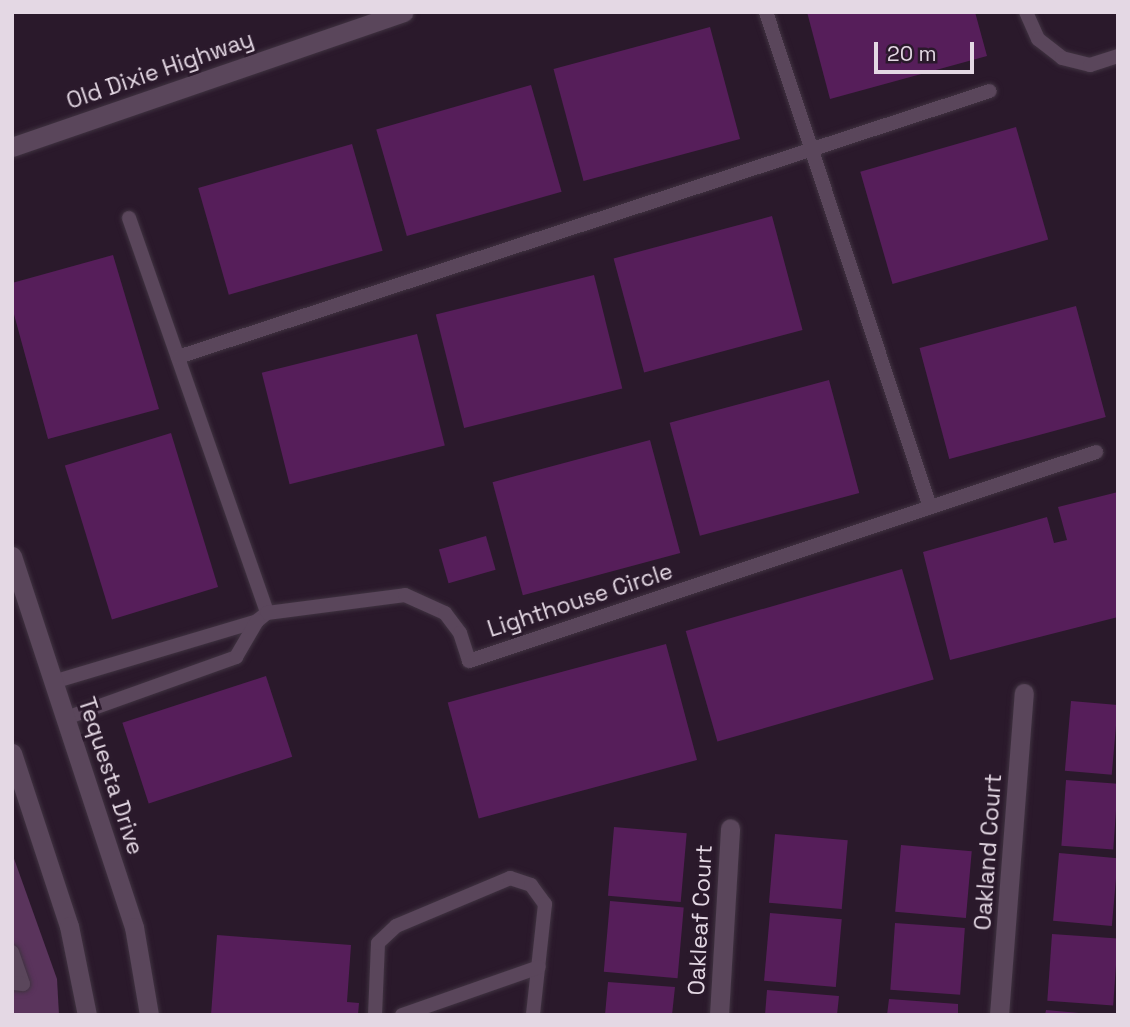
<!DOCTYPE html>
<style>
body{margin:0}
#map{position:relative;width:1130px;height:1027px;overflow:hidden;background:#2a192b;font-family:"Space Grotesk",sans-serif}
div>[style]{position:absolute}
.green>*{inset:0;background:#5a345c}
.building>*{inset:0;background:#561e5a;transform-origin:0 0}
.roads{filter:drop-shadow(0 0 2px #403341) drop-shadow(0 0 2px #403341)}
.service>*{height:14px;margin:-7px;padding:0 7px;transform-origin:7px;border-radius:7px;background:#5a465b}
.minor>*{height:19px;margin:-9.5px;padding:0 9.5px;transform-origin:9.5px;border-radius:9.5px;background:#5a465b}
.tertiary>*{height:19px;margin:-9.5px;padding:0 9.5px;transform-origin:9.5px;border-radius:9.5px;background:#5a465b}
span{translate:-50% -50%;white-space:nowrap;text-align:center;line-height:1.15;-webkit-text-stroke:6px #2a192b;paint-order:stroke}
.street-label{font-size:23px;color:#e4d8e4}
.frame{position:absolute;inset:0;border:14px solid #e4d8e4;pointer-events:none}
.scale{position:absolute;left:874px;top:42px;width:100px;height:32px;box-sizing:border-box;border:4px solid #e4d8e4;border-top:0;padding-left:9px;font-size:21px;line-height:24px;white-space:nowrap;color:#e4d8e4;-webkit-text-stroke:5px #2a192b;paint-order:stroke}
</style>
<div id="map">
<div class="green">
<div style="clip-path:polygon(12px 853px,57px 979px,59px 1015px,12px 1015px)"></div>
</div>
<div class="building">
<div style="clip-path:polygon(807px 12px,975px 12px,987px 56px,830px 99px)"></div>
<div style="left:710px;top:27px;width:116px;height:162px;rotate:75deg"></div>
<div style="left:531px;top:85px;width:111px;height:161px;rotate:74deg"></div>
<div style="left:1016px;top:127px;width:117px;height:162px;rotate:74deg"></div>
<div style="left:352px;top:144px;width:111px;height:160px;rotate:74deg"></div>
<div style="left:772px;top:216px;width:118px;height:164px;rotate:75deg"></div>
<div style="clip-path:polygon(113px 255px,159px 409px,48px 439px,12px 307px,12px 283px)"></div>
<div style="left:594px;top:275px;width:117px;height:163px;rotate:76deg"></div>
<div style="left:1076px;top:306px;width:115px;height:162px;rotate:75deg"></div>
<div style="left:417px;top:334px;width:115px;height:160px;rotate:76deg"></div>
<div style="left:829px;top:380px;width:117px;height:165px;rotate:75deg"></div>
<div style="left:171px;top:433px;width:161px;height:111px;rotate:73deg"></div>
<div style="left:650px;top:440px;width:117px;height:163px;rotate:75deg"></div>
<div style="clip-path:polygon(1118px 492px,1118px 617px,950px 660px,923px 552px,1047px 517px,1054px 543px,1067px 540px,1058px 507px)"></div>
<div style="left:486px;top:536px;width:35px;height:49px;rotate:74deg"></div>
<div style="left:902px;top:569px;width:115px;height:225px;rotate:74deg"></div>
<div style="left:666px;top:644px;width:120px;height:226px;rotate:75deg"></div>
<div style="left:266px;top:676px;width:85px;height:151px;rotate:72deg"></div>
<div style="left:1071px;top:701px;width:47px;height:70px;rotate:5deg"></div>
<div style="left:1066px;top:780px;width:52px;height:66px;rotate:4deg"></div>
<div style="left:614px;top:827px;width:73px;height:69px;rotate:5deg"></div>
<div style="left:775px;top:834px;width:73px;height:69px;rotate:5deg"></div>
<div style="left:901px;top:845px;width:71px;height:67px;rotate:5deg"></div>
<div style="left:1059px;top:853px;width:59px;height:68px;rotate:5deg"></div>
<div style="left:610px;top:901px;width:74px;height:71px;rotate:5deg"></div>
<div style="left:770px;top:913px;width:72px;height:68px;rotate:5deg"></div>
<div style="left:895px;top:923px;width:70px;height:67px;rotate:4deg"></div>
<div style="left:1052px;top:934px;width:66px;height:67px;rotate:4deg"></div>
<div style="clip-path:polygon(217px 935px,351px 945px,347px 1002px,359px 1003px,358px 1015px,211px 1015px)"></div>
<div style="clip-path:polygon(608px 982px,675px 987px,672px 1015px,605px 1015px)"></div>
<div style="clip-path:polygon(767px 990px,839px 996px,837px 1015px,765px 1015px)"></div>
<div style="clip-path:polygon(889px 999px,958px 1004px,958px 1015px,887px 1015px)"></div>
<div style="clip-path:polygon(1046px 1010px,1079px 1013px,1079px 1015px,1045px 1015px)"></div>
</div>
<div class="roads">
<div class="service">
<div style="left:766px;top:12px;width:521px;rotate:71.67deg"></div>
<div style="left:1026px;top:12px;width:30px;rotate:66deg"></div>
<div style="left:1038px;top:39px;width:31px;rotate:38deg"></div>
<div style="left:1062px;top:58px;width:29px;rotate:14deg"></div>
<div style="left:1090px;top:65px;width:29px;rotate:-18deg"></div>
<div style="left:129px;top:218px;width:418px;rotate:70.7deg"></div>
<div style="left:178px;top:357px;width:854px;rotate:-18.14deg"></div>
<div style="left:53px;top:682px;width:213px;rotate:-16.6deg"></div>
<div style="left:257px;top:621px;width:13px;rotate:-39deg"></div>
<div style="left:267px;top:613px;width:139px;rotate:-7.4deg"></div>
<div style="left:405px;top:595px;width:44px;rotate:24.2deg"></div>
<div style="left:445px;top:613px;width:25px;rotate:53deg"></div>
<div style="left:460px;top:633px;width:29px;rotate:72deg"></div>
<div style="left:469px;top:661px;width:661px;rotate:-18.43deg"></div>
<div style="left:66px;top:718px;width:181px;rotate:-19.7deg"></div>
<div style="left:236px;top:657px;width:42px;rotate:-59.7deg"></div>
<div style="left:12px;top:952px;width:34px;rotate:71deg"></div>
<div style="left:23px;top:984px;width:11px;rotate:-175deg"></div>
<div style="left:375px;top:1015px;width:72px;rotate:-87.6deg"></div>
<div style="left:378px;top:943px;width:25px;rotate:-43deg"></div>
<div style="left:396px;top:926px;width:124px;rotate:-22.8deg"></div>
<div style="left:510px;top:878px;width:22px;rotate:18deg"></div>
<div style="left:531px;top:885px;width:24px;rotate:54deg"></div>
<div style="left:545px;top:904px;width:112px;rotate:96.2deg"></div>
<div style="left:402px;top:1015px;width:145px;rotate:-19.3deg"></div>
</div>
<div class="minor">
<div style="left:719px;top:1015px;width:187px;rotate:-86.6deg"></div>
<div style="left:999px;top:1015px;width:323px;rotate:-85.6deg"></div>
</div>
<div class="tertiary">
<div style="left:12px;top:147px;width:414px;rotate:-19deg"></div>
<div style="left:12px;top:556px;width:391px;rotate:71.8deg"></div>
<div style="left:134px;top:927px;width:89px;rotate:80.3deg"></div>
<div style="left:12px;top:753px;width:182px;rotate:71.8deg"></div>
<div style="left:69px;top:926px;width:91px;rotate:78.6deg"></div>
</div>
</div>
<div class="street-label">
<span style="left:160px;top:70px;rotate:-19deg">Old Dixie Highway</span>
<span style="left:580px;top:600px;rotate:-18deg">Lighthouse Circle</span>
<span style="left:111px;top:776px;rotate:72deg">Tequesta Drive</span>
<span style="left:988px;top:852px;rotate:-86deg">Oakland Court</span>
<span style="left:700px;top:920px;rotate:-87deg">Oakleaf Court</span>
</div>
<div class="frame"></div>
<div class="scale">20 m</div>
</div>
